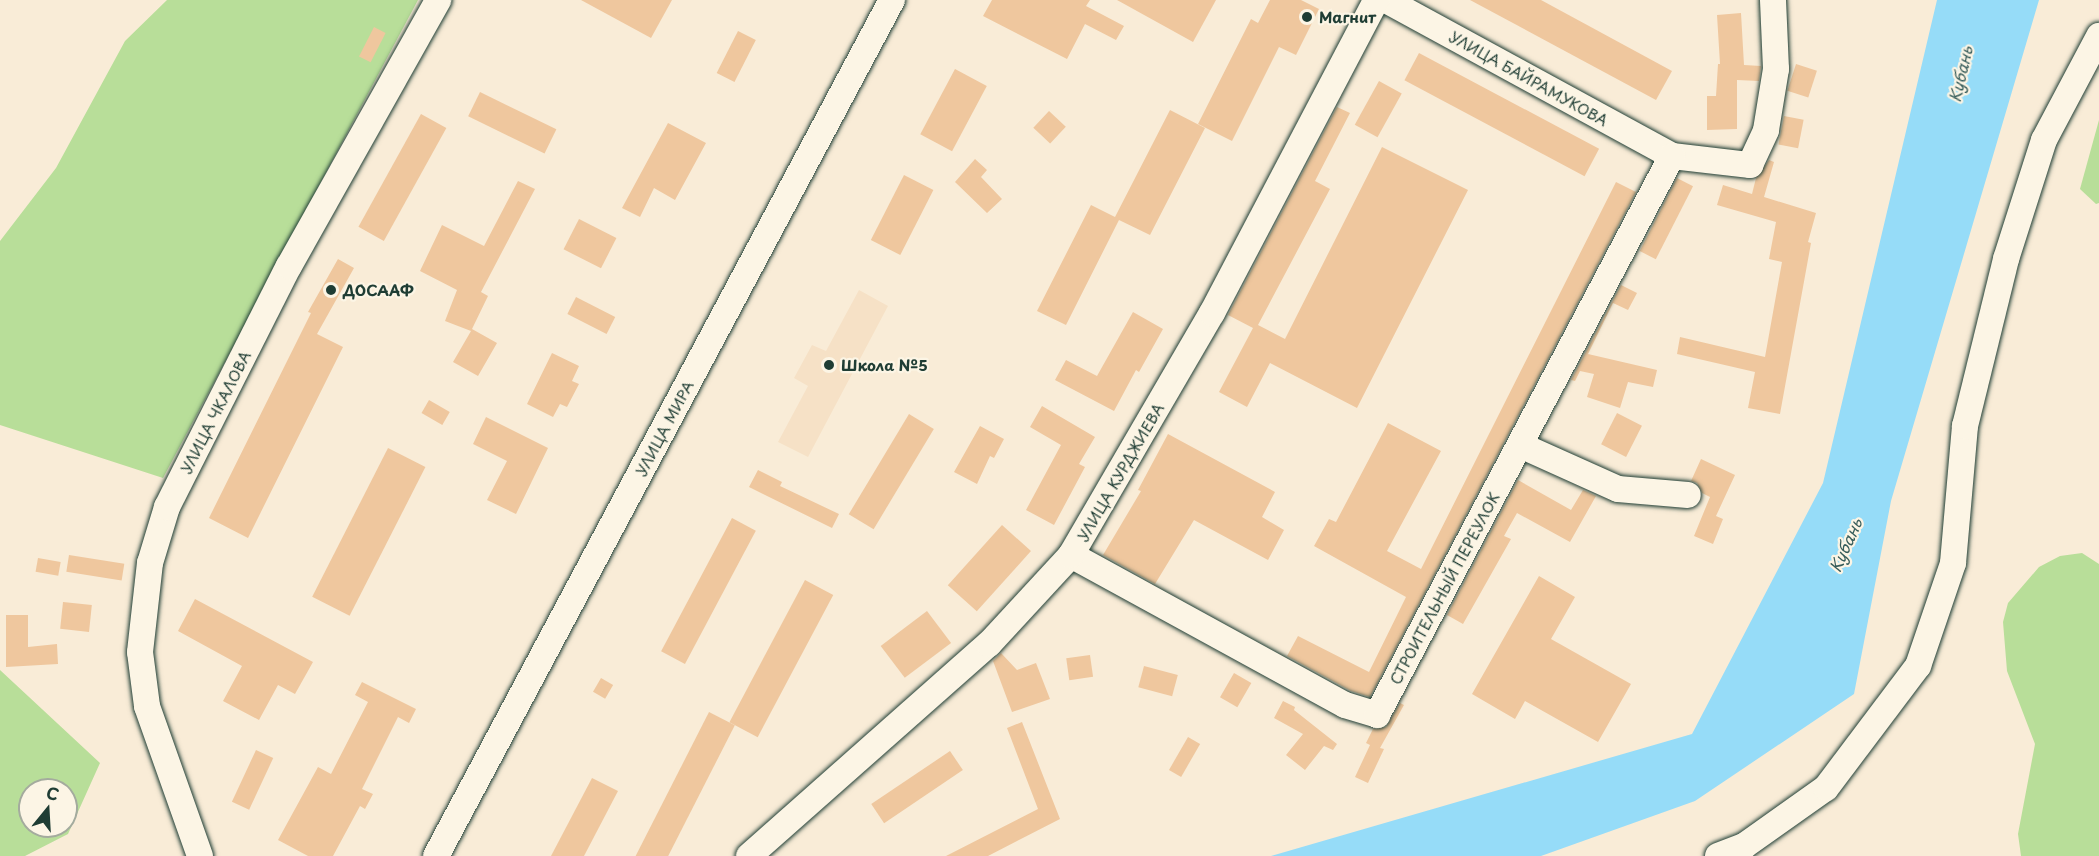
<!DOCTYPE html>
<meta charset="utf-8">
<style>
body{margin:0}
#map{position:relative;width:2099px;height:856px;overflow:hidden;background:#f9ecd7;font-family:"Playpen Sans",sans-serif}
div>[style]{position:absolute}
.built>*{inset:0;background:#f6e1c6}
.green>*{inset:0;background:#b8de99}
.water>*{inset:0;background:#96dcf8}
.building>*{inset:0;background:#efc79e;transform-origin:0 0}
.roads{filter:drop-shadow(0 0 2px #1f3d34) drop-shadow(0 0 2px #1f3d34)}
.minor>*{height:26px;margin:-13px;padding:0 13px;transform-origin:13px;border-radius:13px;background:#fcf5e5}
.dots>*{width:16px;height:16px;translate:-50% -50%;box-sizing:border-box;border:3px solid #fcf5e5;border-radius:50%}
span{translate:-50% -50%;white-space:nowrap;text-align:center;line-height:1.15;-webkit-text-stroke:4.5px #fcf5e5;paint-order:stroke}
.poi-label{font-size:15px;color:#1f3d34;font-weight:700}
.left{translate:0 -50%;text-align:left}
.street-label{font-size:15px;color:#1f3d34}
.water-label{font-size:16px;color:#375d5b;font-style:italic}
.north{position:absolute;left:18px;top:778px;width:60px;height:60px;box-sizing:border-box;background:#fcf5e5;border:2px solid #a4ab9e;border-radius:50%;rotate:18deg;font-size:16px;font-weight:700;line-height:24px;text-align:center;color:#1f3d34}
.north::after{content:'';display:block;margin:auto;width:21px;height:27px;background:#1f3d34;clip-path:polygon(50% 0,100% 100%,50% 72%,0 100%)}
</style>
<div id="map">
<div class="built">
<div style="clip-path:polygon(859px 290px,888px 306px,808px 457px,778px 442px,808px 386px,794px 378px,812px 345px,826px 351px)"></div>
</div>
<div class="green">
<div style="clip-path:polygon(167px 0,418px 0,163px 478px,0 425px,0 241px,56px 168px,125px 41px)"></div>
<div style="clip-path:polygon(2099px 120px,2099px 203px,2096px 204px,2080px 189px)"></div>
<div style="clip-path:polygon(2082px 553px,2099px 564px,2099px 856px,2021px 856px,2018px 834px,2035px 744px,2007px 671px,2003px 622px,2008px 603px,2039px 567px,2060px 556px)"></div>
<div style="clip-path:polygon(evenodd,0 670px,100px 763px,68px 834px,25px 856px,0 856px,0 670px,30px 790px,66px 790px,66px 826px,30px 826px,30px 790px)"></div>
</div>
<div class="water">
<div style="clip-path:polygon(1937px 0,2039px 0,1891px 501px,1854px 694px,1695px 801px,1541px 856px,1271px 856px,1692px 734px,1823px 483px)"></div>
</div>
<div class="building">
<div style="clip-path:polygon(581px 0,672px 0,651px 38px)"></div>
<div style="clip-path:polygon(992px 0,1090px 0,1086px 6px,1124px 26px,1116px 40px,1085px 24px,1067px 59px,983px 16px)"></div>
<div style="clip-path:polygon(1117px 0,1216px 0,1193px 42px)"></div>
<div style="clip-path:polygon(1270px 0,1301px 0,1319px 9px,1296px 55px,1279px 47px,1232px 141px,1198px 124px,1251px 19px,1258px 23px)"></div>
<div style="clip-path:polygon(1470px 0,1541px 0,1672px 71px,1656px 100px)"></div>
<div style="clip-path:polygon(1741px 13px,1744px 65px,1761px 66px,1759px 81px,1737px 80px,1737px 129px,1707px 130px,1707px 96px,1716px 96px,1718px 64px,1720px 64px,1717px 15px)"></div>
<div style="left:374px;top:27px;width:13px;height:33px;rotate:27deg"></div>
<div style="left:738px;top:31px;width:20px;height:47px;rotate:27deg"></div>
<div style="left:1419px;top:53px;width:204px;height:31px;rotate:28deg"></div>
<div style="left:1796px;top:64px;width:22px;height:28px;rotate:18deg"></div>
<div style="left:955px;top:69px;width:36px;height:74px;rotate:28deg"></div>
<div style="left:1379px;top:81px;width:26px;height:50px;rotate:29deg"></div>
<div style="left:480px;top:92px;width:85px;height:27px;rotate:26deg"></div>
<div style="clip-path:polygon(1337px 107px,1350px 113px,1315px 181px,1330px 189px,1258px 325px,1285px 339px,1382px 147px,1468px 190px,1357px 408px,1270px 363px,1247px 407px,1219px 392px,1253px 328px,1228px 315px)"></div>
<div style="clip-path:polygon(1170px 110px,1205px 128px,1150px 235px,1119px 220px,1066px 325px,1037px 311px,1091px 205px,1115px 217px)"></div>
<div style="left:1049px;top:111px;width:23px;height:23px;rotate:43deg"></div>
<div style="left:421px;top:114px;width:29px;height:129px;rotate:29deg"></div>
<div style="left:1784px;top:116px;width:20px;height:29px;rotate:11deg"></div>
<div style="clip-path:polygon(668px 123px,706px 143px,675px 200px,654px 188px,640px 217px,622px 208px)"></div>
<div style="clip-path:polygon(975px 159px,987px 170px,981px 177px,1002px 199px,987px 213px,955px 182px)"></div>
<div style="clip-path:polygon(1769px 160px,1774px 162px,1764px 197px,1816px 213px,1808px 242px,1811px 243px,1780px 414px,1748px 408px,1755px 372px,1677px 354px,1680px 337px,1765px 357px,1782px 262px,1769px 259px,1776px 222px,1717px 205px,1723px 185px,1752px 194px,1756px 178px)"></div>
<div style="left:904px;top:175px;width:33px;height:73px;rotate:27deg"></div>
<div style="left:1677px;top:178px;width:18px;height:82px;rotate:27deg"></div>
<div style="clip-path:polygon(518px 181px,535px 189px,481px 292px,488px 296px,472px 329px,497px 343px,478px 376px,453px 362px,471px 331px,445px 321px,457px 290px,420px 271px,442px 225px,484px 246px)"></div>
<div style="clip-path:polygon(1616px 182px,1636px 192px,1370px 697px,1351px 691px,1287px 656px,1298px 636px,1369px 672px,1406px 597px,1314px 546px,1329px 519px,1336px 522px,1388px 423px,1441px 451px,1387px 551px,1421px 569px)"></div>
<div style="left:579px;top:219px;width:42px;height:34px;rotate:27deg"></div>
<div style="clip-path:polygon(338px 259px,354px 268px,317px 334px,343px 347px,248px 538px,209px 518px,311px 313px,308px 312px)"></div>
<div style="clip-path:polygon(1621px 285px,1637px 293px,1628px 310px,1613px 303px,1588px 354px,1657px 370px,1653px 387px,1628px 382px,1620px 408px,1587px 397px,1594px 374px,1580px 371px,1575px 381px,1571px 380px)"></div>
<div style="left:576px;top:297px;width:44px;height:19px;rotate:27deg"></div>
<div style="clip-path:polygon(1133px 312px,1163px 329px,1139px 372px,1136px 370px,1114px 411px,1055px 380px,1066px 360px,1097px 376px)"></div>
<div style="clip-path:polygon(552px 353px,579px 366px,572px 381px,579px 384px,567px 407px,560px 404px,553px 417px,527px 404px)"></div>
<div style="left:429px;top:400px;width:24px;height:15px;rotate:30deg"></div>
<div style="clip-path:polygon(1042px 406px,1095px 437px,1079px 464px,1085px 467px,1054px 525px,1026px 510px,1061px 445px,1030px 427px)"></div>
<div style="left:1617px;top:413px;width:28px;height:35px;rotate:27deg"></div>
<div style="left:909px;top:414px;width:29px;height:117px;rotate:31deg"></div>
<div style="clip-path:polygon(486px 417px,548px 448px,516px 514px,487px 500px,507px 461px,473px 444px)"></div>
<div style="clip-path:polygon(980px 426px,1004px 439px,994px 458px,990px 456px,977px 484px,954px 472px)"></div>
<div style="clip-path:polygon(1168px 434px,1275px 492px,1262px 517px,1284px 530px,1268px 560px,1194px 520px,1155px 584px,1103px 555px,1141px 491px,1138px 490px)"></div>
<div style="left:388px;top:448px;width:42px;height:167px;rotate:27deg"></div>
<div style="clip-path:polygon(1701px 459px,1735px 475px,1716px 516px,1723px 519px,1713px 544px,1694px 536px,1710px 497px,1702px 493px,1697px 483px,1691px 481px)"></div>
<div style="clip-path:polygon(758px 470px,782px 482px,780px 486px,839px 514px,832px 528px,749px 487px)"></div>
<div style="clip-path:polygon(1518px 480px,1571px 510px,1583px 490px,1596px 496px,1570px 542px,1517px 513px,1504px 536px,1511px 539px,1463px 624px,1447px 615px)"></div>
<div style="left:732px;top:518px;width:27px;height:151px;rotate:28deg"></div>
<div style="left:1002px;top:525px;width:39px;height:81px;rotate:42deg"></div>
<div style="left:69px;top:555px;width:56px;height:17px;rotate:9deg"></div>
<div style="left:38px;top:558px;width:23px;height:14px;rotate:10deg"></div>
<div style="clip-path:polygon(1539px 576px,1575px 597px,1551px 639px,1631px 684px,1598px 742px,1525px 701px,1515px 719px,1472px 694px)"></div>
<div style="left:805px;top:580px;width:32px;height:161px;rotate:28deg"></div>
<div style="clip-path:polygon(195px 599px,313px 662px,295px 694px,278px 685px,259px 720px,223px 701px,242px 666px,178px 631px)"></div>
<div style="left:63px;top:602px;width:29px;height:27px;rotate:6deg"></div>
<div style="left:927px;top:611px;width:40px;height:58px;rotate:53deg"></div>
<div style="clip-path:polygon(6px 615px,28px 615px,28px 647px,57px 644px,58px 664px,6px 667px)"></div>
<div style="clip-path:polygon(1001px 653px,1017px 670px,1036px 663px,1050px 699px,1012px 712px,993px 661px)"></div>
<div style="left:1090px;top:655px;width:22px;height:24px;rotate:82deg"></div>
<div style="left:1144px;top:666px;width:35px;height:22px;rotate:15deg"></div>
<div style="left:1234px;top:673px;width:20px;height:28px;rotate:30deg"></div>
<div style="left:601px;top:678px;width:14px;height:16px;rotate:30deg"></div>
<div style="clip-path:polygon(362px 682px,416px 709px,409px 723px,398px 717px,362px 789px,373px 794px,365px 809px,360px 806px,333px 856px,308px 856px,278px 840px,318px 767px,331px 774px,368px 702px,355px 695px)"></div>
<div style="clip-path:polygon(1283px 701px,1295px 707px,1294px 710px,1337px 744px,1333px 750px,1324px 746px,1305px 770px,1286px 755px,1303px 734px,1274px 718px)"></div>
<div style="clip-path:polygon(1400px 703px,1404px 705px,1380px 748px,1384px 749px,1368px 783px,1355px 777px,1370px 745px,1366px 743px,1373px 729px,1386px 727px)"></div>
<div style="left:709px;top:712px;width:29px;height:163px;rotate:27deg"></div>
<div style="clip-path:polygon(1022px 722px,1060px 819px,988px 856px,946px 856px,1038px 809px,1007px 728px)"></div>
<div style="left:1188px;top:737px;width:14px;height:38px;rotate:30deg"></div>
<div style="left:256px;top:750px;width:19px;height:57px;rotate:25deg"></div>
<div style="left:950px;top:751px;width:23px;height:95px;rotate:56deg"></div>
<div style="clip-path:polygon(592px 778px,618px 791px,584px 856px,551px 856px)"></div>
</div>
<div class="roads">
<div class="minor">
<div style="left:1386px;top:0;width:326px;rotate:28.6deg"></div>
<div style="left:1672px;top:156px;width:79px;rotate:6.6deg"></div>
<div style="left:1750px;top:165px;width:38px;rotate:-65deg"></div>
<div style="left:1766px;top:130px;width:62px;rotate:-80.7deg"></div>
<div style="left:1776px;top:69px;width:69px;rotate:-92.5deg"></div>
<div style="left:1520px;top:445px;width:107px;rotate:24.2deg"></div>
<div style="left:1618px;top:489px;width:70px;rotate:4.9deg"></div>
<div style="left:1071px;top:555px;width:312px;rotate:28.7deg"></div>
<div style="left:1345px;top:705px;width:34px;rotate:17deg"></div>
<div style="left:1377px;top:715px;width:632px;rotate:-62.18deg"></div>
<div style="left:200px;top:856px;width:159px;rotate:-109.5deg"></div>
<div style="left:147px;top:706px;width:54px;rotate:-97.4deg"></div>
<div style="left:140px;top:652px;width:90px;rotate:-83.6deg"></div>
<div style="left:150px;top:563px;width:59px;rotate:-73.1deg"></div>
<div style="left:167px;top:507px;width:270px;rotate:-63.2deg"></div>
<div style="left:289px;top:266px;width:305px;rotate:-60.7deg"></div>
<div style="left:436px;top:856px;width:970px;rotate:-61.96deg"></div>
<div style="left:749px;top:856px;width:320px;rotate:-41.5deg"></div>
<div style="left:989px;top:644px;width:121px;rotate:-47.3deg"></div>
<div style="left:1071px;top:555px;width:280px;rotate:-59.8deg"></div>
<div style="left:1212px;top:313px;width:353px;rotate:-62.3deg"></div>
<div style="left:1718px;top:856px;width:28px;rotate:-21deg"></div>
<div style="left:1744px;top:846px;width:100px;rotate:-35.3deg"></div>
<div style="left:1826px;top:788px;width:153px;rotate:-53deg"></div>
<div style="left:1918px;top:666px;width:109px;rotate:-71.2deg"></div>
<div style="left:1953px;top:563px;width:138px;rotate:-85deg"></div>
<div style="left:1965px;top:426px;width:172px;rotate:-76.2deg"></div>
<div style="left:2006px;top:259px;width:125px;rotate:-72.3deg"></div>
<div style="left:2044px;top:140px;width:118px;rotate:-62.1deg"></div>
</div>
</div>
<div class="dots">
<div style="left:1307px;top:17px;background:#1f3d34"></div>
<div style="left:331px;top:290px;background:#1f3d34"></div>
<div style="left:829px;top:365px;background:#1f3d34"></div>
</div>
<div class="poi-label">
<span class="left" style="left:1319px;top:17px">Магнит</span>
<span class="left" style="left:343px;top:290px">ДОСААФ</span>
<span class="left" style="left:841px;top:365px">Школа №5</span>
</div>
<div class="street-label">
<span style="left:1529px;top:78px;rotate:29deg">УЛИЦА БАЙРАМУКОВА</span>
<span style="left:215px;top:412px;rotate:-63deg">УЛИЦА ЧКАЛОВА</span>
<span style="left:664px;top:428px;rotate:-62deg">УЛИЦА МИРА</span>
<span style="left:1120px;top:472px;rotate:-60deg">УЛИЦА КУРДЖИЕВА</span>
<span style="left:1444px;top:588px;rotate:-62deg">СТРОИТЕЛЬНЫЙ ПЕРЕУЛОК</span>
</div>
<div class="water-label">
<span style="left:1960px;top:74px;rotate:-77deg">Кубань</span>
<span style="left:1845px;top:545px;rotate:-66deg">Кубань</span>
</div>
<div class="north">С</div>
</div>
